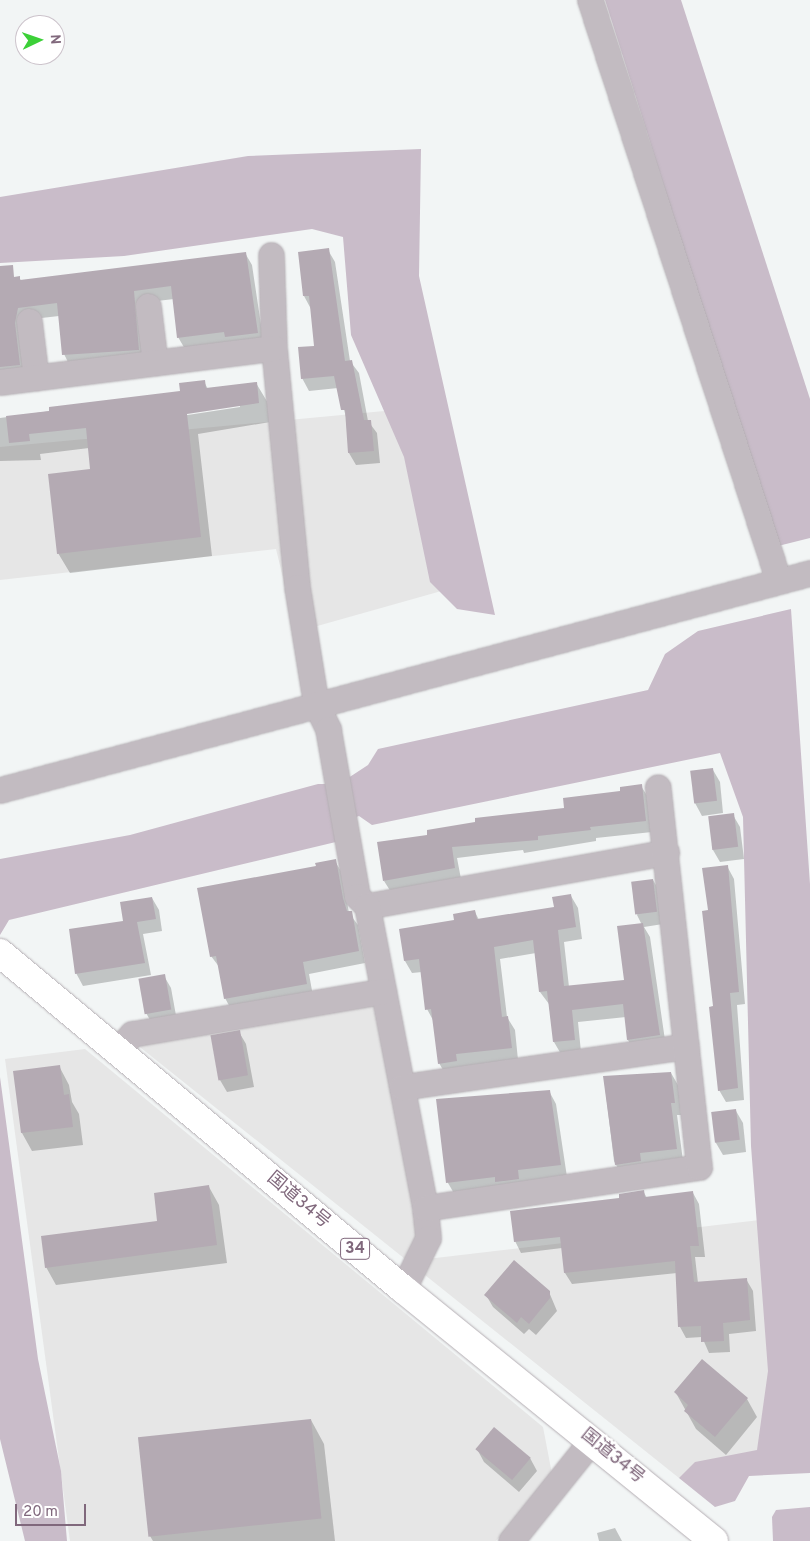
<!DOCTYPE html>
<meta charset="utf-8">
<style>
body{margin:0}
#map{position:relative;width:810px;height:1541px;overflow:hidden;background:#f2f5f5;font-family:Overpass,"Noto Sans JP",sans-serif}
div>[style]{position:absolute}
.built>*{inset:0;background:#e6e6e6}
.water>*{inset:0;background:#c9bcc9}
.shadow>*{inset:0;background:#0003}
.building>*{inset:0;background:#b4aab3;transform-origin:0 0}
.roads{filter:drop-shadow(0 0 1px #b5afb4) drop-shadow(0 0 1px #b5afb4)}
.minor>*{height:25px;margin:-12.5px;padding:0 12.5px;transform-origin:12.5px;border-radius:12.5px;background:#c2bbc1}
.highway>*{height:28px;margin:-14px;padding:0 14px;transform-origin:14px;border-radius:14px;background:#fff}
span{translate:-50% -50%;white-space:nowrap;text-align:center;line-height:1.15;-webkit-text-stroke:5px #fff;paint-order:stroke}
.shield-label span{padding:1px 4px;background:#fff;border:1px solid;border-radius:4px;-webkit-text-stroke-width:0}
.shield-label{font-size:16px;color:#80687c;font-weight:700}
.street-label{font-size:18px;color:#80687c}
.north{position:absolute;left:15px;top:15px;width:50px;height:50px;box-sizing:border-box;background:#fff;border:1px solid #ccc3cb;border-radius:50%;rotate:87deg;font-size:14px;font-weight:700;line-height:20px;text-align:center;color:#80687c}
.north::after{content:'';display:block;margin:auto;width:18px;height:22px;background:#3cd038;clip-path:polygon(50% 0,100% 100%,50% 72%,0 100%)}
.scale{position:absolute;left:15px;top:1504px;width:71px;height:22px;box-sizing:border-box;border:2px solid #80687c;border-top:0;padding-left:6px;font-size:15px;line-height:18px;white-space:nowrap;color:#80687c;-webkit-text-stroke:4px #fff;paint-order:stroke}
</style>
<div id="map">
<div class="built">
<div style="clip-path:polygon(395px 410px,445px 590px,296px 632px,276px 549px,0 580px,0 447px)"></div>
<div style="clip-path:polygon(372px 1000px,427px 1259px,776px 1218px,777px 1464px,679px 1478px,131px 1040px)"></div>
<div style="clip-path:polygon(85px 1049px,543px 1427px,552px 1474px,496px 1541px,70px 1541px,5px 1059px)"></div>
</div>
<div class="water">
<div style="clip-path:polygon(605px 0,681px 0,810px 399px,810px 538px,778px 546px)"></div>
<div style="clip-path:polygon(421px 149px,419px 276px,495px 615px,457px 609px,430px 582px,404px 457px,351px 335px,343px 237px,312px 229px,124px 256px,0 263px,0 197px,248px 156px)"></div>
<div style="clip-path:polygon(791px 609px,810px 884px,810px 1473px,749px 1476px,735px 1501px,715px 1507px,679px 1478px,695px 1462px,757px 1450px,768px 1371px,751px 1146px,743px 817px,720px 753px,372px 825px,359px 816px,336px 824px,340px 841px,9px 920px,0 935px,0 859px,130px 835px,318px 784px,339px 784px,368px 765px,378px 749px,648px 690px,665px 654px,698px 631px)"></div>
<div style="clip-path:polygon(0 1077px,38px 1359px,61px 1471px,67px 1541px,25px 1541px,0 1439px)"></div>
<div style="clip-path:polygon(810px 1507px,810px 1541px,773px 1541px,772px 1517px,776px 1510px)"></div>
</div>
<div class="shadow">
<div style="clip-path:polygon(328px 250px,335px 262px,350px 361px,359px 373px,368px 421px,377px 433px,380px 463px,356px 465px,349px 453px,346px 417px,338px 388px,309px 391px,302px 378px,315px 347px,311px 309px,304px 296px,299px 253px)"></div>
<div style="clip-path:polygon(245px 253px,252px 265px,264px 345px,185px 349px,178px 337px,174px 299px,140px 303px,145px 361px,70px 366px,64px 354px,59px 316px,24px 320px,26px 377px,0 380px,0 280px,19px 278px,22px 281px)"></div>
<div style="clip-path:polygon(evenodd,204px 382px,208px 389px,256px 383px,268px 403px,270px 422px,198px 434px,212px 556px,70px 573px,58px 553px,92px 470px,89px 448px,40px 454px,41px 460px,0 461px,0 418px,182px 393px,204px 382px,240px 405px,240px 407px,181px 416px,181px 414px,240px 405px)"></div>
<div style="clip-path:polygon(713px 770px,720px 782px,723px 813px,702px 816px,695px 803px)"></div>
<div style="clip-path:polygon(641px 786px,648px 797px,652px 832px,596px 838px,596px 841px,524px 853px,523px 850px,457px 858px,461px 879px,391px 892px,384px 881px,429px 836px,566px 809px)"></div>
<div style="clip-path:polygon(733px 815px,740px 827px,744px 859px,720px 862px,713px 850px)"></div>
<div style="clip-path:polygon(335px 861px,342px 873px,349px 913px,358px 925px,365px 963px,309px 974px,313px 996px,232px 1011px,225px 998px,220px 968px,211px 956px)"></div>
<div style="clip-path:polygon(727px 866px,734px 879px,745px 1004px,737px 1005px,744px 1100px,726px 1102px,719px 1090px,709px 911px)"></div>
<div style="clip-path:polygon(653px 880px,660px 892px,663px 924px,644px 927px,650px 937px,666px 1047px,635px 1052px,628px 1040px,626px 1017px,578px 1022px,581px 1052px,561px 1054px,554px 1042px,549px 1004px,540px 992px,536px 953px,500px 959px,507px 1017px,515px 1030px,518px 1060px,446px 1075px,439px 1063px,434px 1022px,427px 1009px,422px 972px,412px 973px,405px 961px,400px 930px,455px 921px,475px 912px,479px 920px,555px 908px,571px 896px,578px 908px,582px 939px,564px 942px,569px 987px,625px 981px,642px 925px,637px 915px)"></div>
<div style="clip-path:polygon(152px 898px,159px 910px,162px 931px,143px 934px,151px 975px,83px 986px,76px 973px)"></div>
<div style="clip-path:polygon(164px 976px,171px 988px,177px 1021px,153px 1025px,146px 1013px)"></div>
<div style="clip-path:polygon(239px 1032px,246px 1044px,254px 1087px,227px 1092px,220px 1080px)"></div>
<div style="clip-path:polygon(59px 1066px,69px 1085px,72px 1102px,79px 1114px,83px 1145px,32px 1151px,22px 1133px,14px 1072px)"></div>
<div style="clip-path:polygon(671px 1073px,678px 1085px,681px 1115px,677px 1115px,683px 1161px,621px 1174px,614px 1161px,604px 1078px)"></div>
<div style="clip-path:polygon(549px 1091px,556px 1104px,567px 1177px,455px 1195px,448px 1183px,437px 1101px)"></div>
<div style="clip-path:polygon(736px 1111px,743px 1123px,746px 1152px,723px 1155px,716px 1143px,712px 1113px)"></div>
<div style="clip-path:polygon(209px 1187px,219px 1205px,227px 1263px,56px 1285px,46px 1267px,159px 1222px)"></div>
<div style="clip-path:polygon(643px 1191px,647px 1198px,693px 1193px,699px 1204px,705px 1257px,695px 1257px,698px 1283px,746px 1279px,753px 1291px,756px 1331px,729px 1334px,730px 1352px,709px 1353px,702px 1337px,686px 1338px,680px 1327px,677px 1273px,572px 1284px,565px 1273px,562px 1248px,521px 1253px,515px 1241px)"></div>
<div style="clip-path:polygon(549px 1292px,557px 1311px,536px 1335px,529px 1329px,524px 1334px,493px 1307px,486px 1295px)"></div>
<div style="clip-path:polygon(676px 1393px,747px 1399px,757px 1417px,726px 1455px,696px 1429px)"></div>
<div style="clip-path:polygon(311px 1420px,324px 1444px,335px 1541px,153px 1541px,150px 1536px)"></div>
<div style="clip-path:polygon(477px 1449px,530px 1458px,537px 1471px,519px 1492px,484px 1462px)"></div>
<div style="clip-path:polygon(615px 1528px,622px 1541px,599px 1541px,597px 1533px)"></div>
</div>
<div class="building">
<div style="clip-path:polygon(329px 248px,345px 361px,352px 360px,364px 420px,371px 420px,374px 451px,348px 453px,345px 410px,341px 410px,334px 376px,301px 379px,298px 347px,314px 346px,309px 296px,303px 296px,298px 252px)"></div>
<div style="clip-path:polygon(246px 252px,258px 333px,225px 337px,224px 332px,177px 338px,171px 286px,134px 291px,139px 350px,62px 355px,57px 303px,18px 308px,15px 323px,20px 365px,0 367px,0 266px,13px 265px,14px 277px,20px 276px,20px 280px)"></div>
<div style="clip-path:polygon(205px 380px,206px 388px,257px 382px,259px 403px,187px 414px,201px 537px,57px 554px,48px 474px,90px 469px,86px 428px,29px 434px,30px 441px,9px 443px,6px 416px,49px 411px,49px 407px,180px 391px,179px 383px)"></div>
<div style="left:713px;top:768px;width:33px;height:23px;rotate:83deg"></div>
<div style="clip-path:polygon(642px 784px,646px 821px,590px 827px,591px 830px,538px 836px,538px 840px,452px 847px,455px 868px,383px 881px,377px 842px,427px 835px,427px 830px,475px 822px,475px 818px,564px 808px,563px 798px,620px 791px,620px 787px)"></div>
<div style="left:734px;top:813px;width:34px;height:26px;rotate:83deg"></div>
<div style="clip-path:polygon(336px 859px,343px 898px,347px 911px,352px 911px,359px 951px,303px 962px,307px 984px,224px 999px,216px 956px,210px 957px,197px 888px,316px 866px,315px 863px)"></div>
<div style="clip-path:polygon(728px 865px,739px 992px,730px 993px,738px 1088px,718px 1091px,709px 1007px,713px 1006px,702px 911px,708px 910px,702px 868px)"></div>
<div style="left:653px;top:879px;width:33px;height:22px;rotate:83deg"></div>
<div style="clip-path:polygon(571px 894px,576px 927px,558px 930px,564px 986px,624px 980px,617px 926px,643px 923px,660px 1035px,627px 1040px,623px 1004px,572px 1010px,575px 1040px,553px 1042px,547px 991px,539px 992px,533px 940px,494px 947px,502px 1017px,508px 1016px,512px 1048px,456px 1054px,457px 1061px,438px 1064px,431px 1009px,425px 1010px,419px 959px,404px 961px,399px 929px,454px 920px,453px 914px,475px 910px,477px 919px,554px 907px,552px 897px)"></div>
<div style="clip-path:polygon(152px 897px,156px 919px,137px 922px,145px 963px,75px 974px,69px 929px,123px 921px,120px 902px)"></div>
<div style="left:165px;top:974px;width:36px;height:27px;rotate:80deg"></div>
<div style="left:240px;top:1030px;width:46px;height:30px;rotate:80deg"></div>
<div style="clip-path:polygon(60px 1065px,64px 1095px,69px 1094px,73px 1127px,21px 1133px,13px 1071px)"></div>
<div style="clip-path:polygon(671px 1072px,675px 1103px,671px 1103px,677px 1149px,640px 1153px,641px 1161px,615px 1165px,603px 1076px)"></div>
<div style="clip-path:polygon(550px 1090px,561px 1165px,518px 1170px,519px 1179px,495px 1182px,495px 1177px,446px 1183px,436px 1099px)"></div>
<div style="left:736px;top:1109px;width:31px;height:25px;rotate:83deg"></div>
<div style="clip-path:polygon(209px 1185px,217px 1245px,45px 1268px,41px 1236px,157px 1221px,154px 1193px)"></div>
<div style="clip-path:polygon(644px 1190px,645px 1197px,693px 1191px,699px 1246px,690px 1246px,694px 1282px,747px 1278px,750px 1320px,723px 1323px,724px 1341px,701px 1342px,701px 1326px,678px 1327px,675px 1261px,564px 1273px,560px 1237px,514px 1242px,510px 1211px,619px 1198px,619px 1194px)"></div>
<div style="clip-path:polygon(514px 1260px,550px 1291px,550px 1298px,529px 1324px,521px 1317px,517px 1323px,484px 1295px)"></div>
<div style="clip-path:polygon(702px 1359px,748px 1398px,715px 1437px,684px 1411px,688px 1405px,674px 1392px)"></div>
<div style="left:311px;top:1419px;width:100px;height:174px;rotate:84deg"></div>
<div style="left:494px;top:1427px;width:48px;height:29px;rotate:40deg"></div>
</div>
<div class="roads">
<div class="minor">
<div style="left:590px;top:0;width:609px;rotate:72.01deg"></div>
<div style="left:271px;top:255px;width:93px;rotate:88.2deg"></div>
<div style="left:274px;top:348px;width:240px;rotate:84.5deg"></div>
<div style="left:297px;top:587px;width:119px;rotate:80.8deg"></div>
<div style="left:316px;top:704px;width:28px;rotate:64deg"></div>
<div style="left:328px;top:729px;width:169px;rotate:80.1deg"></div>
<div style="left:357px;top:896px;width:14px;rotate:45deg"></div>
<div style="left:367px;top:906px;width:304px;rotate:-10.2deg"></div>
<div style="left:148px;top:306px;width:57px;rotate:83deg"></div>
<div style="left:29px;top:321px;width:57px;rotate:83deg"></div>
<div style="left:0;top:382px;width:276px;rotate:-7.1deg"></div>
<div style="left:0;top:790px;width:839px;rotate:-15deg"></div>
<div style="left:367px;top:906px;width:308px;rotate:79.1deg"></div>
<div style="left:425px;top:1208px;width:30px;rotate:84deg"></div>
<div style="left:428px;top:1238px;width:57px;rotate:116.1deg"></div>
<div style="left:117px;top:1051px;width:23px;rotate:-49deg"></div>
<div style="left:132px;top:1034px;width:255px;rotate:-9.7deg"></div>
<div style="left:402px;top:1087px;width:287px;rotate:-8.2deg"></div>
<div style="left:425px;top:1208px;width:277px;rotate:-8.5deg"></div>
<div style="left:699px;top:1167px;width:382px;rotate:-96.2deg"></div>
<div style="left:511px;top:1541px;width:129px;rotate:-51.3deg"></div>
</div>
<div class="highway">
<div style="left:0;top:953px;width:525px;rotate:39.82deg"></div>
<div style="left:403px;top:1289px;width:400px;rotate:39deg"></div>
</div>
</div>
<div class="shield-label">
<span style="left:355px;top:1249px">34</span>
</div>
<div class="street-label">
<span style="left:298px;top:1201px;rotate:40deg">国道34号</span>
<span style="left:612px;top:1457px;rotate:39deg">国道34号</span>
</div>
<div class="north">N</div>
<div class="scale">20 m</div>
</div>
